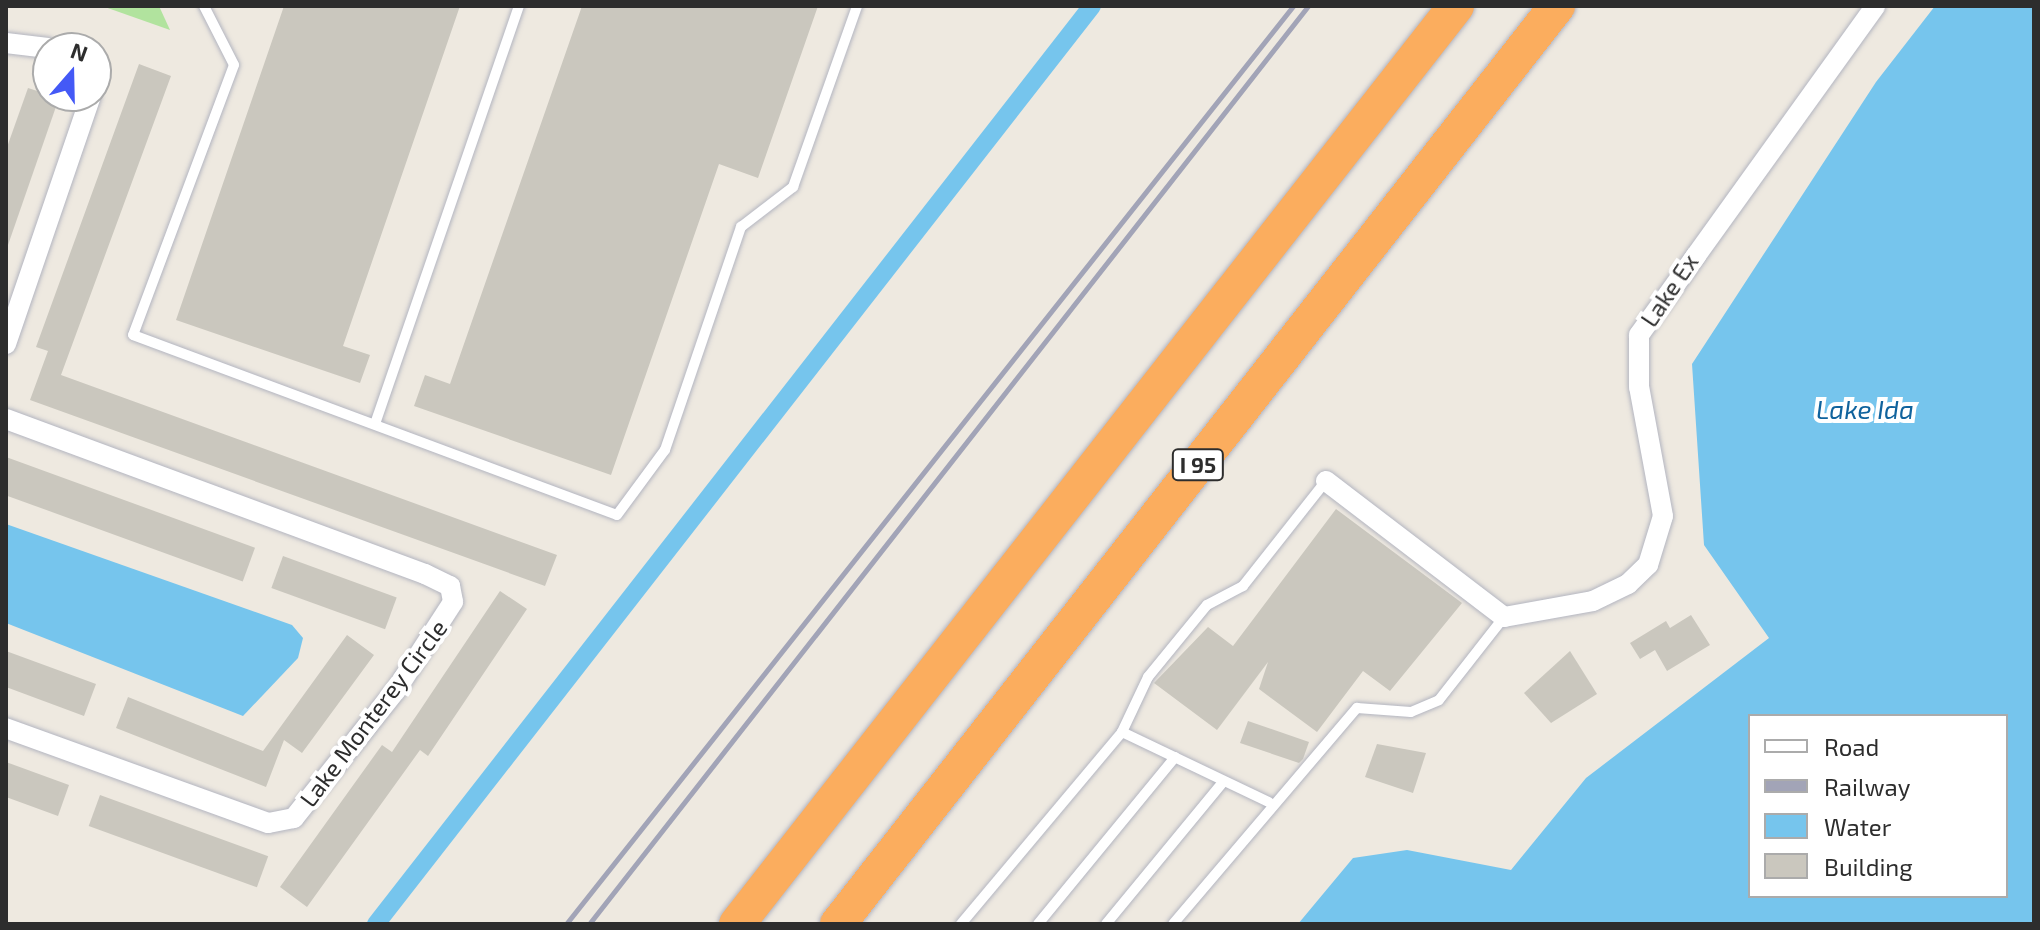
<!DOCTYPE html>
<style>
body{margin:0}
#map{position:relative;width:2040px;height:930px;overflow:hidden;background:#eee9e0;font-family:"Exo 2",sans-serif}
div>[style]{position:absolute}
.green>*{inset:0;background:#b1e39e}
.water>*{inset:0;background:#76c5ed}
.canal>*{height:18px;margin:-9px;padding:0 9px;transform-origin:9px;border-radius:9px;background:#76c5ed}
.building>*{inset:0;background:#cac7be;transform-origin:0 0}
.roads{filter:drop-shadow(0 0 2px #b3b5c0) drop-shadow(0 0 2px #b3b5c0)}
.service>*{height:10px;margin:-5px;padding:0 5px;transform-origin:5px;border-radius:5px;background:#fff}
.minor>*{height:20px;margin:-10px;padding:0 10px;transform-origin:10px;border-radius:10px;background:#fff}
.motorway>*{height:36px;margin:-18px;padding:0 18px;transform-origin:18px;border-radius:18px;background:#fbad5e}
.rail>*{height:5px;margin:-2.5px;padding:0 2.5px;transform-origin:2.5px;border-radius:2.5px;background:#a2a4b7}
span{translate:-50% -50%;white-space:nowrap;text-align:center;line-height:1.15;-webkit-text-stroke:8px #fff;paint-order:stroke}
.shield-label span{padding:2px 6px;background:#fff;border:2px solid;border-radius:6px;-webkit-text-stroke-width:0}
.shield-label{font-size:22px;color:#2d2d2d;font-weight:700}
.street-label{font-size:24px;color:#2d2d2d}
.water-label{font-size:26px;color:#10639d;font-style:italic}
.frame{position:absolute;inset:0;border:8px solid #2d2d2d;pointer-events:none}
.legend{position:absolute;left:1748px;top:714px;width:260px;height:184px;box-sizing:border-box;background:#fff;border:2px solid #ababab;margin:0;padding:10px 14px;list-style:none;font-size:24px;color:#2d2d2d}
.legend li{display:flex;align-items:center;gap:16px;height:40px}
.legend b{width:40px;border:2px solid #ababab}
.north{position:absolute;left:32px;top:32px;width:80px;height:80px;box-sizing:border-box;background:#fff;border:2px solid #ababab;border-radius:50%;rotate:20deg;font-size:22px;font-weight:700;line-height:32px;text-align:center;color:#2d2d2d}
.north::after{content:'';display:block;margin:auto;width:28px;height:36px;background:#4459f6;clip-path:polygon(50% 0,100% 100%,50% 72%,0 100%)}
</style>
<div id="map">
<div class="green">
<div style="clip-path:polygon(102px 6px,159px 6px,170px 30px)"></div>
</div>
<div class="water">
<div style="clip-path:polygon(evenodd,1935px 6px,2034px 6px,2034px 924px,1298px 924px,1353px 858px,1407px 850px,1511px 870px,1586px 778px,1769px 638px,1704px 545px,1692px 364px,1876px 82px,1935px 6px,1750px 716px,2006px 716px,2006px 896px,1750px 896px,1750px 716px)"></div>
<div style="clip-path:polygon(6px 524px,292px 625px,303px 638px,298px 658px,243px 716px,6px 623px)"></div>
</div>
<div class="canal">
<div style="left:376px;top:924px;width:1164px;rotate:-52.05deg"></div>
</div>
<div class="building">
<div style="clip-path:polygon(284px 6px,460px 6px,343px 346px,370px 355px,360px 383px,176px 320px)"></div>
<div style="clip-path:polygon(582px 6px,818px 6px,758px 178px,719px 164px,611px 475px,414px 406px,425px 375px,450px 384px)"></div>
<div style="clip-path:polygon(139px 64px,171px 76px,61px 375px,557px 555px,545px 586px,30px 400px,48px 351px,36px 347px)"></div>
<div style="clip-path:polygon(28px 88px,59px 98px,8px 245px,6px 150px)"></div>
<div style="left:6px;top:457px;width:265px;height:36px;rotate:20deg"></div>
<div style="clip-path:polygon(1336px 509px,1462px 603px,1390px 691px,1363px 671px,1317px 732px,1259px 689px,1268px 662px,1217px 730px,1154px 683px,1208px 627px,1233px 646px)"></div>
<div style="left:283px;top:556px;width:121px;height:34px;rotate:20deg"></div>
<div style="clip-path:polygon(500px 591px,527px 609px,428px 756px,420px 750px,307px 907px,280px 887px,382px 745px,392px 752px)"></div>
<div style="clip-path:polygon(1691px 615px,1710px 645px,1667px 671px,1655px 650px,1640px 659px,1630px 643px,1666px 621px,1670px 628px)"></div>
<div style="clip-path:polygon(347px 635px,374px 655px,302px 753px,284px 740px,266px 787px,116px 728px,128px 697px,263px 751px)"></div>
<div style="clip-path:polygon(6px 651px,96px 684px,84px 716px,6px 687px)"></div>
<div style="clip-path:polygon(1570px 651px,1597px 694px,1551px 723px,1524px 693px)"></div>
<div style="clip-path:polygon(1248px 721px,1309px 742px,1303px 759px,1299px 763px,1240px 743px)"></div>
<div style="clip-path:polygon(1377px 744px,1426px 753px,1413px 793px,1365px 777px)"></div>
<div style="clip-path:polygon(6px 762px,69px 785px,58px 816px,6px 797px)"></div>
<div style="left:100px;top:795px;width:179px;height:33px;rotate:20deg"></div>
</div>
<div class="roads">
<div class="service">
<div style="left:204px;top:6px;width:66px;rotate:63deg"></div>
<div style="left:234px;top:65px;width:288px;rotate:110.5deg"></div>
<div style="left:133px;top:335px;width:516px;rotate:20.4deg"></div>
<div style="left:617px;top:515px;width:81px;rotate:-53.6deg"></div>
<div style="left:665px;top:450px;width:236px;rotate:-71.2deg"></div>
<div style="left:741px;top:227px;width:66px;rotate:-37.6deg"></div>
<div style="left:793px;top:187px;width:192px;rotate:-70.5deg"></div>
<div style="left:375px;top:424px;width:442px;rotate:-71deg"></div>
<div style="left:1122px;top:732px;width:61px;rotate:-64.7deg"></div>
<div style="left:1148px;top:677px;width:93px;rotate:-50.7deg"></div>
<div style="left:1207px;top:605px;width:41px;rotate:-27.8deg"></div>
<div style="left:1243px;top:586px;width:134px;rotate:-51.7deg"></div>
<div style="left:961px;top:924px;width:251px;rotate:-50deg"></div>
<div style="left:1122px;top:732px;width:163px;rotate:25.5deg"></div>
<div style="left:1038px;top:924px;width:216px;rotate:-50.6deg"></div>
<div style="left:1106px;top:924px;width:185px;rotate:-50.5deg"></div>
<div style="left:1173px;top:924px;width:284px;rotate:-49.6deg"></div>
<div style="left:1357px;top:708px;width:54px;rotate:4.2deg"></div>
<div style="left:1411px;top:712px;width:30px;rotate:-23deg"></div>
<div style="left:1439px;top:700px;width:105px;rotate:-51.9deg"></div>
</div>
<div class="minor">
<div style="left:6px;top:43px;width:42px;rotate:6.8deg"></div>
<div style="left:6px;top:344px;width:262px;rotate:-71.1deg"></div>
<div style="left:6px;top:419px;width:447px;rotate:20.3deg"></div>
<div style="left:425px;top:574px;width:28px;rotate:26deg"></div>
<div style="left:450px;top:586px;width:16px;rotate:79deg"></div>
<div style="left:453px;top:602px;width:105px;rotate:122.9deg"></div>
<div style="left:396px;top:690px;width:164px;rotate:128.6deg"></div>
<div style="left:294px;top:818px;width:26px;rotate:169deg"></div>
<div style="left:268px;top:823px;width:279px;rotate:-160.1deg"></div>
<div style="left:1326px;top:481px;width:224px;rotate:37.4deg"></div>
<div style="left:1504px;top:617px;width:90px;rotate:-10.2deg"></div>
<div style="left:1593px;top:601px;width:39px;rotate:-26deg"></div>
<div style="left:1628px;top:584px;width:28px;rotate:-44deg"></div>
<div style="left:1648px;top:565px;width:51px;rotate:-73deg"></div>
<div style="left:1663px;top:516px;width:131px;rotate:-100.5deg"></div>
<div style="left:1639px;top:387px;width:52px;rotate:-90deg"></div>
<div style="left:1639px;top:335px;width:405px;rotate:-54.3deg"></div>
</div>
<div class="motorway">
<div style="left:737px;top:924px;width:1166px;rotate:-51.93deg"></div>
<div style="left:838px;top:924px;width:1166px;rotate:-51.93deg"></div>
</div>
</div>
<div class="rail">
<div style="left:566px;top:924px;width:1171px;rotate:-51.62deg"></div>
<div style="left:589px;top:924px;width:1166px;rotate:-51.93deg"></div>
</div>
<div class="shield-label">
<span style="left:1198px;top:465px">I 95</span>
</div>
<div class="street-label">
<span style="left:1669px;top:290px;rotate:-56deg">Lake Ex</span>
<span style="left:373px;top:713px;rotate:-53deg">Lake Monterey Circle</span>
</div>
<div class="water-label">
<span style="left:1865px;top:409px">Lake Ida</span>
</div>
<div class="frame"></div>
<ul class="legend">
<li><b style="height:10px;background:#fff"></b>Road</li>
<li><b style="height:10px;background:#a2a4b7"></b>Railway</li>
<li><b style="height:22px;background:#76c5ed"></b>Water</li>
<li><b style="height:22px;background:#cac7be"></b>Building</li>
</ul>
<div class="north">N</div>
</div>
